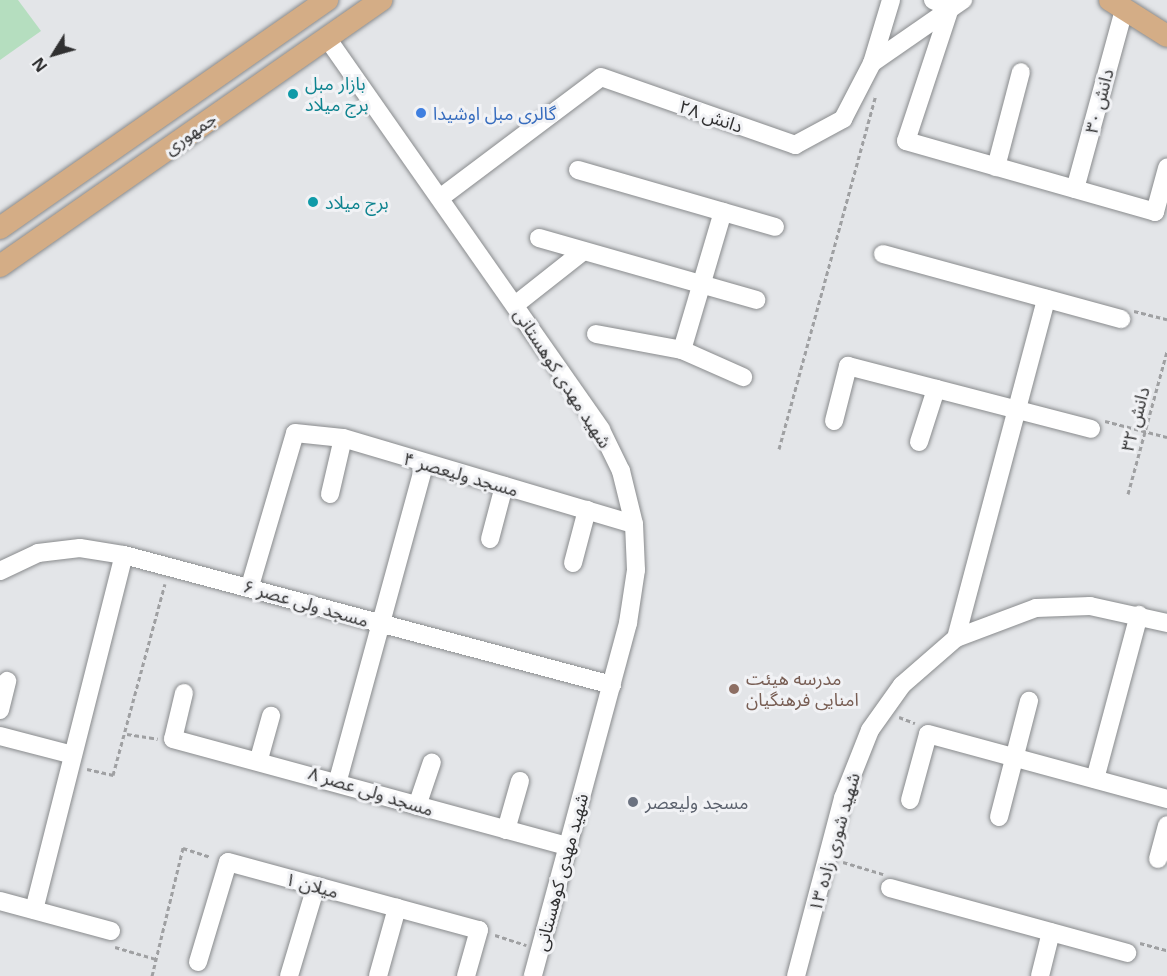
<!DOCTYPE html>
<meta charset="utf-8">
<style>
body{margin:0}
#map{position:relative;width:1167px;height:976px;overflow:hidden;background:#e3e5e8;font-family:"Open Sans","Noto Sans Arabic",sans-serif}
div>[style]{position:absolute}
.green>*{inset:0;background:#b5debf}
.path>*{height:3px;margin-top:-1.5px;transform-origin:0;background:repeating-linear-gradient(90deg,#9fa0a2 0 4.5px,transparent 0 7.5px)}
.roads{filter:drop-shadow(0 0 2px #898b8d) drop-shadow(0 0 2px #898b8d)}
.minor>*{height:18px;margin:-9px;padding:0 9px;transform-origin:9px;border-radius:9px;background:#fff}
.major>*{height:22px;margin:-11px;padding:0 11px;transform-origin:11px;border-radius:11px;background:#d4ad86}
.dots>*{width:16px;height:16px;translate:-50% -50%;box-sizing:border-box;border:3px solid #f1f2f5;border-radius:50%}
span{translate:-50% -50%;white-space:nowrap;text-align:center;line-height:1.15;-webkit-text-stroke:6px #f1f2f5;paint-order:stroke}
.culture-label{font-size:18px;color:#0d838f}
.left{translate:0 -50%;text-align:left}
.street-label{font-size:18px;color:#303031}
.shop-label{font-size:18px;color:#366cbe}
.education-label{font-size:18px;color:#785e54}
.worship-label{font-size:18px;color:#5b616d}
.north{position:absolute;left:24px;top:24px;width:60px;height:60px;-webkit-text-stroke:4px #f1f2f5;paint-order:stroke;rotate:233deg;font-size:16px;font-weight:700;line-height:24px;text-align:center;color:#303031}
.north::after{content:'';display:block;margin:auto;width:21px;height:27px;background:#303031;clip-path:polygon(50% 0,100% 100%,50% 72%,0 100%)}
</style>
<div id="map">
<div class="green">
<div style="clip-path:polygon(0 0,18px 0,41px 31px,0 60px)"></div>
</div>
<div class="path">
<div style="left:1134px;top:311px;width:34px;rotate:14deg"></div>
<div style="left:1105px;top:421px;width:64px;rotate:14.5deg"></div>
<div style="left:779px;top:449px;width:367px;rotate:-74.7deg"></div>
<div style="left:1128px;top:494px;width:148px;rotate:-74.7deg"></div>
<div style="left:899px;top:717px;width:17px;rotate:21deg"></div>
<div style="left:127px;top:734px;width:31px;rotate:9deg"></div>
<div style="left:87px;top:769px;width:27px;rotate:13deg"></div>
<div style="left:113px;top:775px;width:198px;rotate:-74.8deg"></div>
<div style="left:843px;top:862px;width:42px;rotate:16.7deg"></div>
<div style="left:495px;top:935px;width:33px;rotate:18deg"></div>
<div style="left:1140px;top:943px;width:28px;rotate:15deg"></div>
<div style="left:115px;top:947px;width:43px;rotate:16.3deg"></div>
<div style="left:152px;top:976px;width:132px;rotate:-76.4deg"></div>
<div style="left:183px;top:848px;width:29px;rotate:18deg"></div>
</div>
<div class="roads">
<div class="minor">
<div style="left:933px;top:0;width:19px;rotate:25deg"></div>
<div style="left:950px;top:8px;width:140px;rotate:108.3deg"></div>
<div style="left:906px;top:141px;width:259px;rotate:15.9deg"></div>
<div style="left:1155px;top:212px;width:46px;rotate:-74.7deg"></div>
<div style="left:327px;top:38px;width:478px;rotate:55deg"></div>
<div style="left:601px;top:430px;width:46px;rotate:64deg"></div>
<div style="left:621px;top:471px;width:55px;rotate:76.2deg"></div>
<div style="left:634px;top:524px;width:46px;rotate:87.5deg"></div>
<div style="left:636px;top:570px;width:54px;rotate:98.6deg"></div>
<div style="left:628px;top:623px;width:366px;rotate:105.1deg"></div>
<div style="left:872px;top:63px;width:66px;rotate:-73.2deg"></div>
<div style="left:996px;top:167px;width:98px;rotate:-75.3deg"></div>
<div style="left:578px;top:170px;width:205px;rotate:16.1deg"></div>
<div style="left:1075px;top:189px;width:182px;rotate:-74.7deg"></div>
<div style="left:440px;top:198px;width:201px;rotate:-36.9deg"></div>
<div style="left:601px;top:77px;width:206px;rotate:19.3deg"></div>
<div style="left:795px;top:145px;width:55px;rotate:-28.4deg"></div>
<div style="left:843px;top:119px;width:63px;rotate:-62.6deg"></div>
<div style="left:872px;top:63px;width:111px;rotate:-34.7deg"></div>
<div style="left:539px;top:238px;width:226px;rotate:15.9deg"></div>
<div style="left:883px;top:254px;width:247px;rotate:15.3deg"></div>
<div style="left:515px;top:305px;width:85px;rotate:-38.3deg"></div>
<div style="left:596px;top:334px;width:87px;rotate:10.5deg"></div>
<div style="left:682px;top:350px;width:67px;rotate:23.9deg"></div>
<div style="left:682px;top:350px;width:144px;rotate:-73.5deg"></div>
<div style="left:834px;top:421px;width:57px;rotate:-75.7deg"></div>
<div style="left:848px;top:366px;width:251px;rotate:14.5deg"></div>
<div style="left:919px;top:442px;width:56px;rotate:-72.2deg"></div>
<div style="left:330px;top:494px;width:57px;rotate:-76.9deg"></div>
<div style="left:343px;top:438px;width:303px;rotate:16.5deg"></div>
<div style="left:490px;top:539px;width:55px;rotate:-75.2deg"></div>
<div style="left:573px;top:563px;width:55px;rotate:-75.2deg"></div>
<div style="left:0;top:571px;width:42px;rotate:-25.3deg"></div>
<div style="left:38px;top:553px;width:42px;rotate:-6.8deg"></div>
<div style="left:80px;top:548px;width:45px;rotate:9deg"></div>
<div style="left:124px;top:555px;width:505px;rotate:14.92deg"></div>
<div style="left:250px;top:586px;width:159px;rotate:-73.6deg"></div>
<div style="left:295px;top:433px;width:48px;rotate:5.9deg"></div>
<div style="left:956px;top:638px;width:351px;rotate:-75.1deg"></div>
<div style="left:184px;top:693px;width:47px;rotate:103.4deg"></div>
<div style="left:173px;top:739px;width:409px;rotate:15.2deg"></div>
<div style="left:0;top:710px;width:30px;rotate:-76deg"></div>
<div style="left:0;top:736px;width:75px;rotate:14.6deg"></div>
<div style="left:259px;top:759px;width:45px;rotate:-74.4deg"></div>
<div style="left:1095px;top:779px;width:170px;rotate:-75deg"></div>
<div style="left:338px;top:780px;width:327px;rotate:-74.7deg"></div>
<div style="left:910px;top:800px;width:68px;rotate:-74.7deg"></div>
<div style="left:928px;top:734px;width:248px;rotate:15.2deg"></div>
<div style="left:417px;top:806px;width:46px;rotate:-71.2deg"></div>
<div style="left:999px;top:817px;width:120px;rotate:-75.5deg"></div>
<div style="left:506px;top:830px;width:51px;rotate:-74.1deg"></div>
<div style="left:1158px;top:859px;width:35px;rotate:-75deg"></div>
<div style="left:890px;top:888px;width:246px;rotate:15.3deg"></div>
<div style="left:0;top:901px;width:115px;rotate:15.1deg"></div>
<div style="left:34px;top:910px;width:366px;rotate:-75.8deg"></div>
<div style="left:198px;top:962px;width:104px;rotate:-73.3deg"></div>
<div style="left:228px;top:862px;width:260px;rotate:15.2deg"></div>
<div style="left:479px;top:930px;width:48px;rotate:105.8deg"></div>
<div style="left:289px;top:976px;width:94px;rotate:-73.3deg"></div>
<div style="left:378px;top:976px;width:71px;rotate:-74.4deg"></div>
<div style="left:796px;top:976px;width:184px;rotate:-75.2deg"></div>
<div style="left:843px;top:798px;width:73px;rotate:-68.3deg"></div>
<div style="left:870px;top:730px;width:55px;rotate:-54.6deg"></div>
<div style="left:902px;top:685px;width:72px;rotate:-41deg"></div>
<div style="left:956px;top:638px;width:85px;rotate:-20.6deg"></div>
<div style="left:1036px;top:608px;width:54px;rotate:-2.1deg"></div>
<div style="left:1090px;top:606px;width:79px;rotate:12.4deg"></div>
<div style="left:1040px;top:976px;width:45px;rotate:-76deg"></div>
</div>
<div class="major">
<div style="left:1110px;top:0;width:67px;rotate:32.3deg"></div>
<div style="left:0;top:228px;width:399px;rotate:-34.9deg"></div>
<div style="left:0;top:266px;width:465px;rotate:-34.9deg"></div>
</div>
</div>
<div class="dots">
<div style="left:293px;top:94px;background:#0f9aa8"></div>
<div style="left:421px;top:113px;background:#3f7fe0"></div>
<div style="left:313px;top:202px;background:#0f9aa8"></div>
<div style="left:734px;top:689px;background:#8d6e63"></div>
<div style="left:633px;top:802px;background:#6b7280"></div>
</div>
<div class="culture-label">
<span class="left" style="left:305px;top:94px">بازار مبل<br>برج میلاد</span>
<span class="left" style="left:325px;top:202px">برج میلاد</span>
</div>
<div class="street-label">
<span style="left:1099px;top:101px;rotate:-75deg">دانش ۳۰</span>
<span style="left:711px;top:116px;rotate:19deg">دانش ۲۸</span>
<span style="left:190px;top:133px;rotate:-35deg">جمهوری</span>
<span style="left:563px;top:378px;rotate:57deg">شهید مهدی کوهستانی</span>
<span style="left:1135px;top:419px;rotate:-75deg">دانش ۳۲</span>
<span style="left:461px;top:474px;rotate:16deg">مسجد ولیعصر ۴</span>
<span style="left:306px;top:603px;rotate:16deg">مسجد ولی عصر ۶</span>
<span style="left:371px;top:791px;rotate:17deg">مسجد ولی عصر ۸</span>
<span style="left:834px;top:842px;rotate:-74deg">شهید شوری زاده ۱۳</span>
<span style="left:561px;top:872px;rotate:-75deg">شهید مهدی کوهستانی</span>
<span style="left:312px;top:885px;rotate:15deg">میلان ۱</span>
</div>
<div class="shop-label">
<span class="left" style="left:433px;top:113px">گالری مبل اوشیدا</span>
</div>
<div class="education-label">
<span class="left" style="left:746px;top:689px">مدرسه هیئت<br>امنایی فرهنگیان</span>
</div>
<div class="worship-label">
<span class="left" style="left:645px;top:802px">مسجد ولیعصر</span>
</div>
<div class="north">N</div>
</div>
